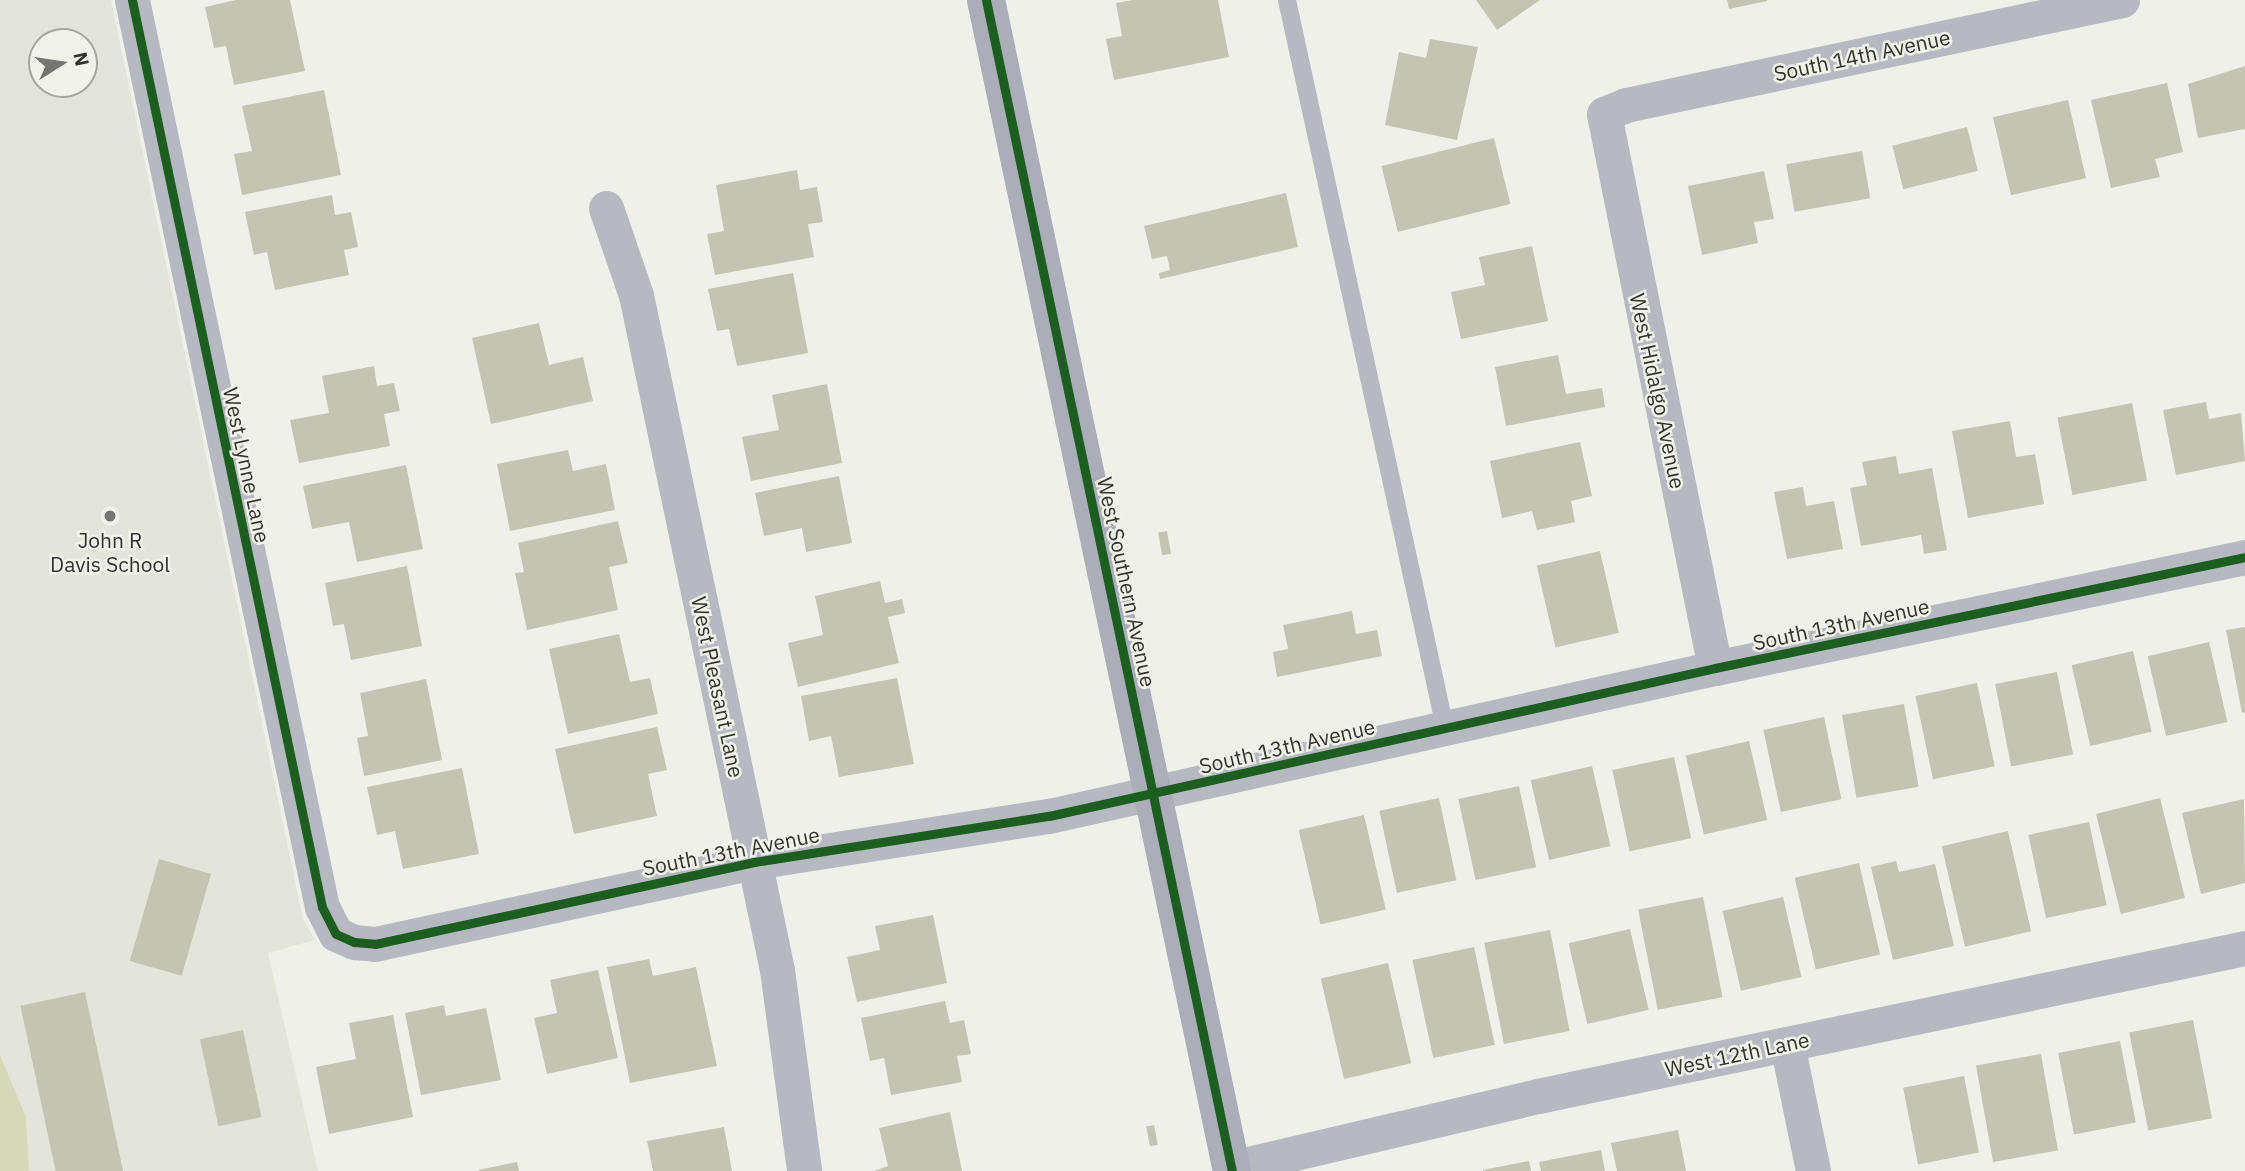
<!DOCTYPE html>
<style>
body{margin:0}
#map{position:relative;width:2245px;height:1171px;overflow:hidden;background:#f0f0eb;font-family:"IBM Plex Sans",sans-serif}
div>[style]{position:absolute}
.built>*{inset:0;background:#e4e5da}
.green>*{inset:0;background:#d7d8ba}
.building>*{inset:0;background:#c3c4b2;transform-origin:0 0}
.lane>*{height:18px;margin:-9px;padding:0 9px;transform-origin:9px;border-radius:9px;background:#b7b9c1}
.street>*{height:35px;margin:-17.5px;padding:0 17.5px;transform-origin:17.5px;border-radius:17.5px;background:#b7b9c1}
.secondary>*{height:38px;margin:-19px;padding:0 19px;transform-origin:19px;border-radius:19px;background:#abadb8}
.cycleway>*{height:9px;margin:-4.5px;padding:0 4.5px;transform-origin:4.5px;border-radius:4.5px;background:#1b5e20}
.dots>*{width:19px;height:19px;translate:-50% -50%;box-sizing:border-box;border:4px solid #f1f2e9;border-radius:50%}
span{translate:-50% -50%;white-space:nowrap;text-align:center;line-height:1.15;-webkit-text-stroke:5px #f1f2e9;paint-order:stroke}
.street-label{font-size:21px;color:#333330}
.poi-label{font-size:21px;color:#333330}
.north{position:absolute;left:28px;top:28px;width:70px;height:70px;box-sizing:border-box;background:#f1f2e9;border:2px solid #a5a69f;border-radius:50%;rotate:78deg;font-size:19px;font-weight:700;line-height:28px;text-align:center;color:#333330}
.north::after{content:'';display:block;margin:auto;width:24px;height:32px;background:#757571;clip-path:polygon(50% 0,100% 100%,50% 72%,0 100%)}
</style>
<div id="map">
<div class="built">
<div style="clip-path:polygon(evenodd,0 0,111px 0,303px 919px,315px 940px,268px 953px,318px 1171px,0 1171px,0 0,42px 42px,84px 42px,84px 84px,42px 84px,42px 42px)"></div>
</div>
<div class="green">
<div style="clip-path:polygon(0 1055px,26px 1117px,29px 1171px,0 1171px)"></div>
</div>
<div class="building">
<div style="clip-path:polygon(236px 0,290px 0,305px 71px,234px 85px,226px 46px,214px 48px,205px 7px)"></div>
<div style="clip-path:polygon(1133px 0,1218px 0,1229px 57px,1114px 80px,1106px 39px,1122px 36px,1116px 3px)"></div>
<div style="clip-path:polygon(1476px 0,1540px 0,1497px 30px)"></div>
<div style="clip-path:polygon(1727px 0,1767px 0,1767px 1px,1729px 9px)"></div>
<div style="clip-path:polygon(1430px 39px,1478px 47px,1457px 140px,1385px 125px,1399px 52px,1426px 58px)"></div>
<div style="clip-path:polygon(2245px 66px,2245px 129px,2198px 138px,2188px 84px)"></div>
<div style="clip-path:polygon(2167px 83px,2183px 152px,2155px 159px,2160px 177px,2111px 188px,2091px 100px)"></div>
<div style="clip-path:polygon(324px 90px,341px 175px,242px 195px,234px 154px,252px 151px,242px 106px)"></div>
<div style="left:2068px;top:100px;width:80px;height:77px;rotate:77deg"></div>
<div style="left:1967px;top:127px;width:45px;height:77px;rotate:76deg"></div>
<div style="left:1494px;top:138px;width:68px;height:116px;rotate:76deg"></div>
<div style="left:1862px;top:151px;width:48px;height:77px;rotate:80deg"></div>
<div style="clip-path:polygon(797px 170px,800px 190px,817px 187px,823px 222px,808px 224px,814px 257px,715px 275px,707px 234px,724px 231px,716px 185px)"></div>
<div style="clip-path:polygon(1764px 171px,1774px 219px,1754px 222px,1758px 243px,1702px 255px,1688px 186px)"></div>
<div style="clip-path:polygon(1286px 193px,1298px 247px,1160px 279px,1159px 273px,1170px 270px,1167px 256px,1152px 259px,1144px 226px)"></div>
<div style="clip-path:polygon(332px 195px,335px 215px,351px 212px,358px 247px,344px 250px,349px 275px,275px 290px,267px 252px,254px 255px,245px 212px)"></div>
<div style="clip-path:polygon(1532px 246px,1548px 321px,1461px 339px,1451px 292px,1485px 285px,1479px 257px)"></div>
<div style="clip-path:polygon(793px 273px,808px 353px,737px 366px,729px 329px,717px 331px,708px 289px)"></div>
<div style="clip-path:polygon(539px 323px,549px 365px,583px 357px,593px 401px,491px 424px,472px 338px)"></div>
<div style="clip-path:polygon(1558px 355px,1566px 394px,1602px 388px,1605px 407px,1506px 426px,1495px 367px)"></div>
<div style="clip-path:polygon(374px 366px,377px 386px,394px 383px,400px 411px,384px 414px,390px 446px,299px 463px,290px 420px,329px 413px,322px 376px)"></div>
<div style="clip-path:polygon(827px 384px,842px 463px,751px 481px,742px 437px,779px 430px,772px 395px)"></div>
<div style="clip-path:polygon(2206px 402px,2209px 419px,2241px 413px,2245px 461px,2176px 475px,2163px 410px)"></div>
<div style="left:2132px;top:403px;width:79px;height:76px;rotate:79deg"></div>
<div style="clip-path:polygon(2010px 421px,2016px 457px,2035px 454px,2044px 504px,1968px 518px,1952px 431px)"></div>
<div style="clip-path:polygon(1580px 442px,1592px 496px,1571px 501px,1575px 522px,1537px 530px,1532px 511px,1502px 518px,1490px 461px)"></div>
<div style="clip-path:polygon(568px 450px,573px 471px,606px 464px,615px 510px,510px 531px,497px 464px)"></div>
<div style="clip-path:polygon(1896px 456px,1899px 474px,1932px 468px,1947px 550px,1924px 554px,1921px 535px,1861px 546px,1850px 488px,1867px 485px,1862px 462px)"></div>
<div style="clip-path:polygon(406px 465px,423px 549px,357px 562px,349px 522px,312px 529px,303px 486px)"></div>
<div style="clip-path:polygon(839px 476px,852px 543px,806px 552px,802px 528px,764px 536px,755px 493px)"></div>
<div style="clip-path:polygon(1803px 487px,1806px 506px,1834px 501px,1843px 549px,1787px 559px,1774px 492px)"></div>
<div style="clip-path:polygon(618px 521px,628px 563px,609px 567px,618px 610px,527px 630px,515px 573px,524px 572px,518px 543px)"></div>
<div style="left:1167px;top:531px;width:23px;height:9px;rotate:80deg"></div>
<div style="left:1600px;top:551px;width:84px;height:65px;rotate:77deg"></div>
<div style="clip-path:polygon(407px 566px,422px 646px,351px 660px,344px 624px,333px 626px,325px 583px)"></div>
<div style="clip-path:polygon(880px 581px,885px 603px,902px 599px,905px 613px,888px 617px,899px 663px,798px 687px,788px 643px,823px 635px,815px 596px)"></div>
<div style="clip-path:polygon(1352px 611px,1356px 634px,1377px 630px,1382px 656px,1277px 677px,1273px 652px,1288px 649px,1283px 625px)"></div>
<div style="clip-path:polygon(2245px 627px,2245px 712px,2242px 713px,2226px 630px)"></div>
<div style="clip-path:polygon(619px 634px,630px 682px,650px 678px,658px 714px,568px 734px,549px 649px)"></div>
<div style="left:2209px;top:642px;width:82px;height:63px;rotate:77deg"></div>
<div style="left:2133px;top:651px;width:83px;height:63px;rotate:77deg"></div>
<div style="left:2057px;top:672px;width:84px;height:63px;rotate:79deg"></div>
<div style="clip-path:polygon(897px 678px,914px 764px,839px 777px,831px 736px,809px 741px,801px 696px)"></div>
<div style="clip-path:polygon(426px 679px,442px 760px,364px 776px,357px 738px,368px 736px,360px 693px)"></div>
<div style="left:1977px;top:683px;width:85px;height:63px;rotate:78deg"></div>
<div style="left:1904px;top:704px;width:84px;height:63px;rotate:80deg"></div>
<div style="left:1824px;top:717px;width:84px;height:62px;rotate:78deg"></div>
<div style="clip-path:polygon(657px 727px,667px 770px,648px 774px,657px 816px,574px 834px,555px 749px)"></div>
<div style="left:1749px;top:741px;width:81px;height:65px;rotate:77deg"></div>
<div style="left:1674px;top:757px;width:83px;height:63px;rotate:78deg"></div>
<div style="left:1592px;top:766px;width:82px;height:63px;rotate:77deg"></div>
<div style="clip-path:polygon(462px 768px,479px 854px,403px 869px,395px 831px,377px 835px,367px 787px)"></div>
<div style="left:1519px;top:786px;width:83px;height:62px;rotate:78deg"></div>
<div style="left:1439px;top:798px;width:84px;height:61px;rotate:78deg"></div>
<div style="left:2160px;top:798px;width:103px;height:66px;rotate:76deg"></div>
<div style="clip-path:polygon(2244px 799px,2245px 883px,2201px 894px,2182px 813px)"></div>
<div style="left:1364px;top:815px;width:97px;height:67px;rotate:77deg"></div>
<div style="left:2089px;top:822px;width:85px;height:62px;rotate:78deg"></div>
<div style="left:2008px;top:831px;width:103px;height:68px;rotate:77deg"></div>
<div style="left:159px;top:859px;width:54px;height:106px;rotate:16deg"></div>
<div style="clip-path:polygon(1896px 861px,1899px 872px,1935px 864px,1954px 946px,1893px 960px,1871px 867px)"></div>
<div style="left:1859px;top:863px;width:94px;height:66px;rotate:77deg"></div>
<div style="left:1703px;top:897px;width:102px;height:66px;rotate:79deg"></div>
<div style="left:1783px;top:897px;width:82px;height:62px;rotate:77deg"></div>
<div style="clip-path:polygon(933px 915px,947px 983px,857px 1002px,847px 957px,880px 950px,875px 926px)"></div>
<div style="left:1630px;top:929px;width:83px;height:63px;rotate:77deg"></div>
<div style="left:1550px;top:930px;width:103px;height:67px;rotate:79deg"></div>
<div style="left:1474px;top:947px;width:100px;height:63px;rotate:78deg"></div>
<div style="clip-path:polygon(649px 959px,653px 976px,696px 967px,717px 1066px,630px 1083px,607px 967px)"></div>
<div style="left:1388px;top:963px;width:103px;height:69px;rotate:77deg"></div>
<div style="clip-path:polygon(598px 970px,618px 1058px,547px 1074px,534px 1018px,557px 1013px,550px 980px)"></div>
<div style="left:85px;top:992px;width:183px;height:66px;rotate:78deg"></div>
<div style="clip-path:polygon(945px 1001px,950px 1023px,964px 1020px,971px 1054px,957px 1056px,962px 1082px,891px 1095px,884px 1058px,870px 1061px,861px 1018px)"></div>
<div style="clip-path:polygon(444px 1005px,446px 1016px,486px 1008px,501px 1080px,421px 1095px,405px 1013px)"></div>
<div style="clip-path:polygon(393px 1015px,413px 1117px,329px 1134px,316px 1067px,356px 1059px,349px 1023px)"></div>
<div style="left:2193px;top:1020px;width:100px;height:65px;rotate:79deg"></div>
<div style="left:243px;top:1030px;width:89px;height:44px;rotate:78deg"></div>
<div style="left:2120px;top:1041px;width:83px;height:63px;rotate:79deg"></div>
<div style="left:2041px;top:1054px;width:98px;height:66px;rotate:80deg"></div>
<div style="left:1964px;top:1076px;width:78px;height:62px;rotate:79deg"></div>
<div style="clip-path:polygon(950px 1112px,962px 1171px,874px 1171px,888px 1166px,879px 1128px)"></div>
<div style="left:1154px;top:1125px;width:20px;height:8px;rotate:79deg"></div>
<div style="clip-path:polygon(724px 1127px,732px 1171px,653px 1171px,647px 1141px)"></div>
<div style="clip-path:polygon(1678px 1130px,1686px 1171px,1617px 1171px,1611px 1143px)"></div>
<div style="clip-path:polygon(1601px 1150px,1605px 1171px,1541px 1171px,1539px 1162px)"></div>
<div style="clip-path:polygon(1529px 1161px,1531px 1171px,1483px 1171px,1483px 1170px)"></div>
<div style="clip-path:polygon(517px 1162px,519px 1171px,479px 1171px,478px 1170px)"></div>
</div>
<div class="lane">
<div style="left:1287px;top:0;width:745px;rotate:77.75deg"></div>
</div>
<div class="street">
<div style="left:132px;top:0;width:927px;rotate:78.17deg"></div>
<div style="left:322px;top:907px;width:30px;rotate:63deg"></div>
<div style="left:336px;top:934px;width:20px;rotate:24deg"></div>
<div style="left:354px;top:942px;width:21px;rotate:5deg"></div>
<div style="left:375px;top:944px;width:388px;rotate:-12.2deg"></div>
<div style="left:754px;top:862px;width:299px;rotate:-8.9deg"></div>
<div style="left:1049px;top:816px;width:682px;rotate:-12.53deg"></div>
<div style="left:1715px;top:668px;width:541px;rotate:-11.83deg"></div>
<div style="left:606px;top:208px;width:92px;rotate:71deg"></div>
<div style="left:636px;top:295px;width:690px;rotate:78.2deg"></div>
<div style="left:777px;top:970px;width:203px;rotate:82.3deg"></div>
<div style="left:1715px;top:668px;width:565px;rotate:-101.33deg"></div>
<div style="left:1604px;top:114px;width:24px;rotate:-22deg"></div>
<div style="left:1626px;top:105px;width:507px;rotate:-11.95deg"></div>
<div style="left:1787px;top:1044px;width:130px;rotate:78.4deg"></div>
<div style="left:1231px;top:1168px;width:315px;rotate:-13.2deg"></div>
<div style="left:1538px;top:1096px;width:722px;rotate:-11.82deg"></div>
</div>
<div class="secondary">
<div style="left:986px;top:0;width:1197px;rotate:78.14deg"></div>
</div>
<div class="cycleway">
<div style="left:132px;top:0;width:927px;rotate:78.17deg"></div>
<div style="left:322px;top:907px;width:30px;rotate:63deg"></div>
<div style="left:336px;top:934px;width:20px;rotate:24deg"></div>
<div style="left:354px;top:942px;width:21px;rotate:5deg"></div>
<div style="left:375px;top:944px;width:388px;rotate:-12.2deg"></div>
<div style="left:754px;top:862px;width:299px;rotate:-8.9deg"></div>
<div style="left:1049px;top:816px;width:682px;rotate:-12.53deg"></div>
<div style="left:1715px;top:668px;width:541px;rotate:-11.83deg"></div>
<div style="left:986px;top:0;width:1197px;rotate:78.14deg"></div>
</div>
<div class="dots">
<div style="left:110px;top:516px;background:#757571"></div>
</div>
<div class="street-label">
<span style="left:1862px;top:55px;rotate:-12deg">South 14th Avenue</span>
<span style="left:1658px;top:391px;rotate:78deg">West Hidalgo Avenue</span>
<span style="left:247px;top:465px;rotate:78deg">West Lynne Lane</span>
<span style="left:1127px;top:582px;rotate:78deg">West Southern Avenue</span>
<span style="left:1841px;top:624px;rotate:-12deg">South 13th Avenue</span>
<span style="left:718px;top:687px;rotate:78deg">West Pleasant Lane</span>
<span style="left:1287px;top:746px;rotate:-13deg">South 13th Avenue</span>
<span style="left:731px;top:851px;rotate:-11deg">South 13th Avenue</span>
<span style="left:1737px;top:1054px;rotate:-12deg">West 12th Lane</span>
</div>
<div class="poi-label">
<span style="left:110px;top:552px">John R<br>Davis School</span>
</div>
<div class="north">N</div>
</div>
